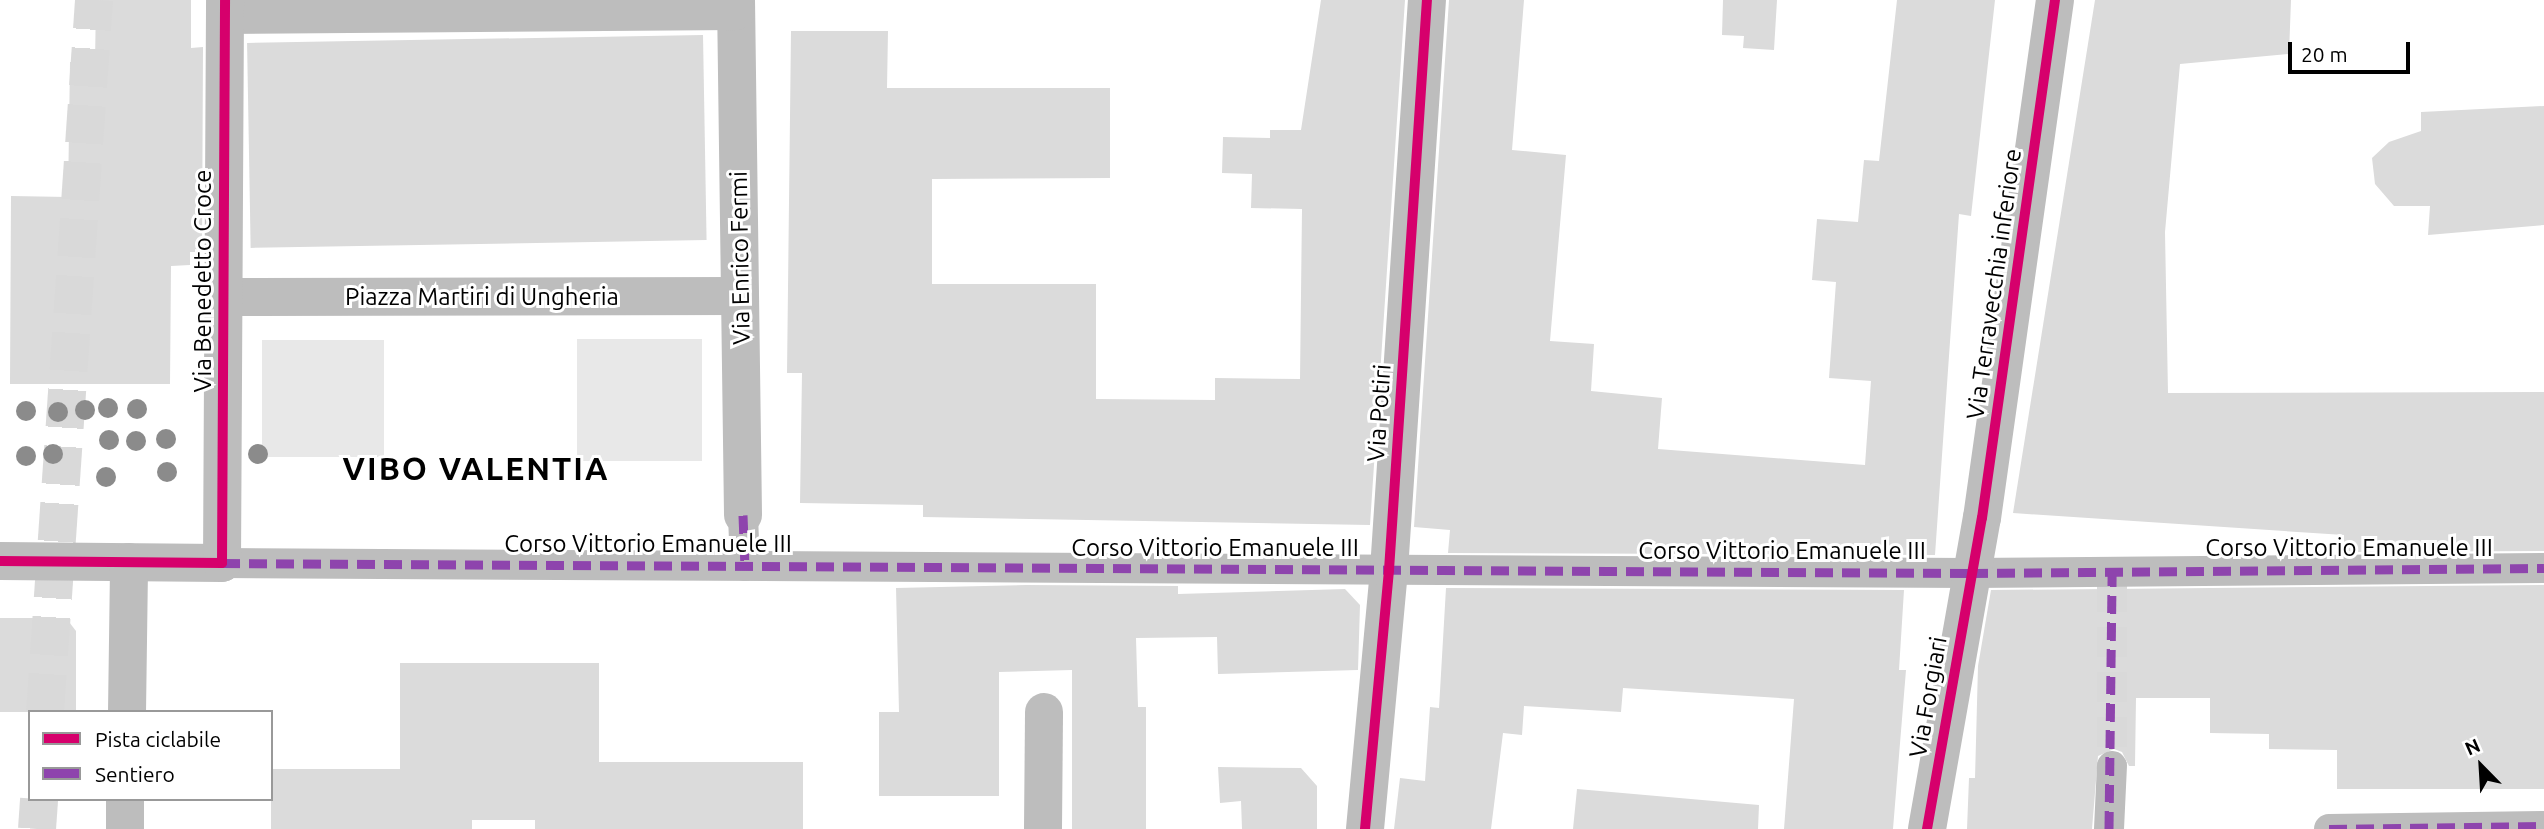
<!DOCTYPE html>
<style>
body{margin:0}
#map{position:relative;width:2544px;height:829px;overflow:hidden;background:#fff;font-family:Ubuntu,sans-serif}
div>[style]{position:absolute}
.green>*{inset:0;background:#e8e8e8;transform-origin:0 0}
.building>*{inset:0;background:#dbdbdb;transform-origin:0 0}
.pedestrian-tunnel>*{height:30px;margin-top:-15px;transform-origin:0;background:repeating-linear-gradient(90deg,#d9d9d9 0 30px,transparent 0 45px)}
.secondary-tunnel>*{height:38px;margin-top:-19px;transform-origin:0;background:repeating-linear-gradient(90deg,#d9d9d9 0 38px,transparent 0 57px)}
.pedestrian>*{height:30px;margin:-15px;padding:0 15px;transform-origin:15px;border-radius:15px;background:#bdbdbd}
.minor>*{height:38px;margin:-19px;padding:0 19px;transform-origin:19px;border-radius:19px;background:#bdbdbd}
.quiet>*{height:9px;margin-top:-4.5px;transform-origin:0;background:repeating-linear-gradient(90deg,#8e44ad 0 18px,transparent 0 27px)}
.cycleway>*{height:10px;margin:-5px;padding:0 5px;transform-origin:5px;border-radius:5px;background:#d6006c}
.trees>*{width:20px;height:20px;margin:-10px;border-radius:50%;background:#8b8b8b}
span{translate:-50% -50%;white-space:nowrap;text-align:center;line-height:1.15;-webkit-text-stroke:6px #fff;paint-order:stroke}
.street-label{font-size:24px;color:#000}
.district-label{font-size:32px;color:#000;font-weight:700;letter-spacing:2px}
.legend{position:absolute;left:28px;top:710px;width:245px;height:91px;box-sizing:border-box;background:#fff;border:2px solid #999;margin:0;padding:9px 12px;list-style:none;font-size:21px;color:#000}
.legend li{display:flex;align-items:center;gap:14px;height:35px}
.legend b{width:35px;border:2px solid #999}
.north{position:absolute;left:2446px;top:731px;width:70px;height:70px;-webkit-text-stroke:5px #fff;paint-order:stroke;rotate:336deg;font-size:19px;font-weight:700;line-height:28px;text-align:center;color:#000}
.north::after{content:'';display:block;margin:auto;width:24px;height:32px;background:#000;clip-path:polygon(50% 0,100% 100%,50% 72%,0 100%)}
.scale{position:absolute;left:2288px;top:42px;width:122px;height:32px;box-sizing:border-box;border:4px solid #000;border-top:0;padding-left:9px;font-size:21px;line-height:24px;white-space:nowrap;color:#000;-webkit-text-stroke:5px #fff;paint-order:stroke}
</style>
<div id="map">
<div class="green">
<div style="left:577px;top:339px;width:125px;height:122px"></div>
<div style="left:262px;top:340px;width:122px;height:117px"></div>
</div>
<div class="building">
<div style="clip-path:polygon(96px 0,191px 0,191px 48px,203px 47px,202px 252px,190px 252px,190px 265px,171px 266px,170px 384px,10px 384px,11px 196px,68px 197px,70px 62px,95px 63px)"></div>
<div style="clip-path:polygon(1321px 0,1405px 0,1370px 525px,923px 517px,923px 505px,800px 503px,802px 373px,787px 373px,791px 31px,888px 31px,887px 88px,1110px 88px,1110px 178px,932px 179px,932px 284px,1096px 284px,1096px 399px,1215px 400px,1215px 378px,1300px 379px,1302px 209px,1251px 208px,1252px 174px,1222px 173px,1223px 137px,1270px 138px,1270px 130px,1301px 130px)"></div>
<div style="clip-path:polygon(1449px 0,1524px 0,1512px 150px,1566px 155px,1550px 341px,1594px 344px,1591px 391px,1662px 398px,1658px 449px,1865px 465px,1871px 381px,1829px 378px,1836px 282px,1812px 280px,1817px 219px,1858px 222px,1864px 160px,1879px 161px,1897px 0,1995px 0,1971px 216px,1959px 214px,1935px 555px,1448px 553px,1450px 530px,1414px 527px)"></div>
<div style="clip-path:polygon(1723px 0,1777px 0,1774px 50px,1743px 48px,1744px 36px,1722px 35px)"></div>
<div style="clip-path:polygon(2095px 0,2291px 0,2289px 54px,2180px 64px,2165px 232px,2168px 393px,2544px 392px,2544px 551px,2344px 552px,2344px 535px,2013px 513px)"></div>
<div style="left:703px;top:35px;width:205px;height:456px;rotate:89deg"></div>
<div style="clip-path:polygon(2544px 106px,2544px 225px,2428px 235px,2430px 206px,2394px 206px,2375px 184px,2372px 158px,2389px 142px,2421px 131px,2421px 112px)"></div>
<div style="clip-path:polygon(1026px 585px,1178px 586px,1178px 594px,1345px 589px,1360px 605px,1358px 670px,1218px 674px,1217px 637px,1136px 638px,1138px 707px,1146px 707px,1146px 829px,1072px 829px,1072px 670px,999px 672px,999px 796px,879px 796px,879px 712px,899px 712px,896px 588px)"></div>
<div style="clip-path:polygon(2544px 585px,2544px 789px,2337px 789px,2337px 750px,2269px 749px,2269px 734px,2210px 733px,2210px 698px,2136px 698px,2135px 766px,2129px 766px,2122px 752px,2114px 749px,2098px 756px,2092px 829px,1967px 829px,1969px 778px,1975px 778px,1978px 666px,1991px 590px)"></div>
<div style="clip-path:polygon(1446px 588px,1904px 590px,1899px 670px,1906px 670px,1893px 829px,1784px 829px,1794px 699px,1623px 688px,1621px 712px,1524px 706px,1522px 735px,1503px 733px,1491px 829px,1394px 829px,1400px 778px,1425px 781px,1430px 707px,1439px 708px)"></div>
<div style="clip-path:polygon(0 618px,66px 618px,76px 631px,76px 712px,0 712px)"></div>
<div style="clip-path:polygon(400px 663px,599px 663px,599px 762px,803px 762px,803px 829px,535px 829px,535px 820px,472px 820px,472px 829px,271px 829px,271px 769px,400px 769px)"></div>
<div style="clip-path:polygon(1218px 767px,1301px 768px,1317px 786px,1317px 829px,1242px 829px,1241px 801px,1220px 803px)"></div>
<div style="clip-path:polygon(1577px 789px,1759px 805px,1758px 829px,1573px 829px)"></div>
</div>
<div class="pedestrian-tunnel">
<div style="left:2112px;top:582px;width:184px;rotate:90deg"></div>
</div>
<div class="secondary-tunnel">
<div style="left:45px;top:712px;width:714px;rotate:-86.06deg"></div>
<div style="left:37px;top:829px;width:30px;rotate:-86deg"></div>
</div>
<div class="pedestrian">
<div style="left:743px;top:515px;width:51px;rotate:87.8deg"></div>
<div style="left:222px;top:563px;width:1748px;rotate:0.33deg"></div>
<div style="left:1970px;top:573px;width:574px;rotate:-0.5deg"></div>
<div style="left:2109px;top:829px;width:63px;rotate:-87.3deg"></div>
<div style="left:2329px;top:829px;width:215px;rotate:-0.8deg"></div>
</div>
<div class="minor">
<div style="left:736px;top:0;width:515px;rotate:89.22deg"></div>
<div style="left:225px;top:15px;width:511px;rotate:-0.45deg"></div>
<div style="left:224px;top:297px;width:516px;rotate:-0.11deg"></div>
<div style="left:0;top:561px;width:222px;rotate:0.5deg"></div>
<div style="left:222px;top:563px;width:563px;rotate:-89.69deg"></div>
<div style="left:127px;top:712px;width:150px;rotate:-89.2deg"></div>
<div style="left:125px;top:829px;width:30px;rotate:-90deg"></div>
<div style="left:1043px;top:829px;width:117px;rotate:-89.5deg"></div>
<div style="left:1365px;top:829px;width:260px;rotate:-84.7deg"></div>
<div style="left:1389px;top:570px;width:571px;rotate:-86.19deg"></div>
<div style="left:1927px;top:829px;width:316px;rotate:-80deg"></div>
<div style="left:1982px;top:518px;width:523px;rotate:-81.98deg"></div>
</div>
<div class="quiet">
<div style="left:743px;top:515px;width:51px;rotate:87.8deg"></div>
<div style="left:222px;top:563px;width:1748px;rotate:0.33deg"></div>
<div style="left:1970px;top:573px;width:574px;rotate:-0.5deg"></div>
<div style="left:2109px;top:829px;width:258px;rotate:-89.3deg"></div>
<div style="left:2329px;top:829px;width:215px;rotate:-0.8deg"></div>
</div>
<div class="cycleway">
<div style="left:0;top:561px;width:222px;rotate:0.5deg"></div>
<div style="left:222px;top:563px;width:563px;rotate:-89.69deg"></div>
<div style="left:1365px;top:829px;width:260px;rotate:-84.7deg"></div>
<div style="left:1389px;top:570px;width:571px;rotate:-86.19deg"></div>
<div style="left:1927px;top:829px;width:316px;rotate:-80deg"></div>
<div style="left:1982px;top:518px;width:523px;rotate:-81.98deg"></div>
</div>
<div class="trees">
<div style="left:108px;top:408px"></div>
<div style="left:137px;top:409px"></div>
<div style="left:85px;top:410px"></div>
<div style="left:26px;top:411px"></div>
<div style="left:58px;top:412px"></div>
<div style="left:166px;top:439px"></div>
<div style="left:109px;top:440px"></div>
<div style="left:136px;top:441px"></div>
<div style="left:53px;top:454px"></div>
<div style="left:258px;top:454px"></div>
<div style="left:26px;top:456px"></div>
<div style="left:167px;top:472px"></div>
<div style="left:106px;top:477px"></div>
</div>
<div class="street-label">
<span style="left:740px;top:258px;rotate:-91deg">Via Enrico Fermi</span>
<span style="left:203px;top:281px;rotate:-90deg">Via Benedetto Croce</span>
<span style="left:1994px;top:284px;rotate:-82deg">Via Terravecchia inferiore</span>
<span style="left:482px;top:297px">Piazza Martiri di Ungheria</span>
<span style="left:1379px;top:413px;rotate:-86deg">Via Potiri</span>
<span style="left:648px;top:544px">Corso Vittorio Emanuele III</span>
<span style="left:1215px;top:548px">Corso Vittorio Emanuele III</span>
<span style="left:2349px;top:548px">Corso Vittorio Emanuele III</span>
<span style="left:1782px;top:551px">Corso Vittorio Emanuele III</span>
<span style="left:1928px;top:697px;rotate:-80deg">Via Forgiari</span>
</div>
<div class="district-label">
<span style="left:476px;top:468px">VIBO VALENTIA</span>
</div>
<ul class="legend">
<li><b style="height:9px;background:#d6006c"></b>Pista ciclabile</li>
<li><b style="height:9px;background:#8e44ad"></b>Sentiero</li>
</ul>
<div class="north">N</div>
<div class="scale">20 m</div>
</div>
